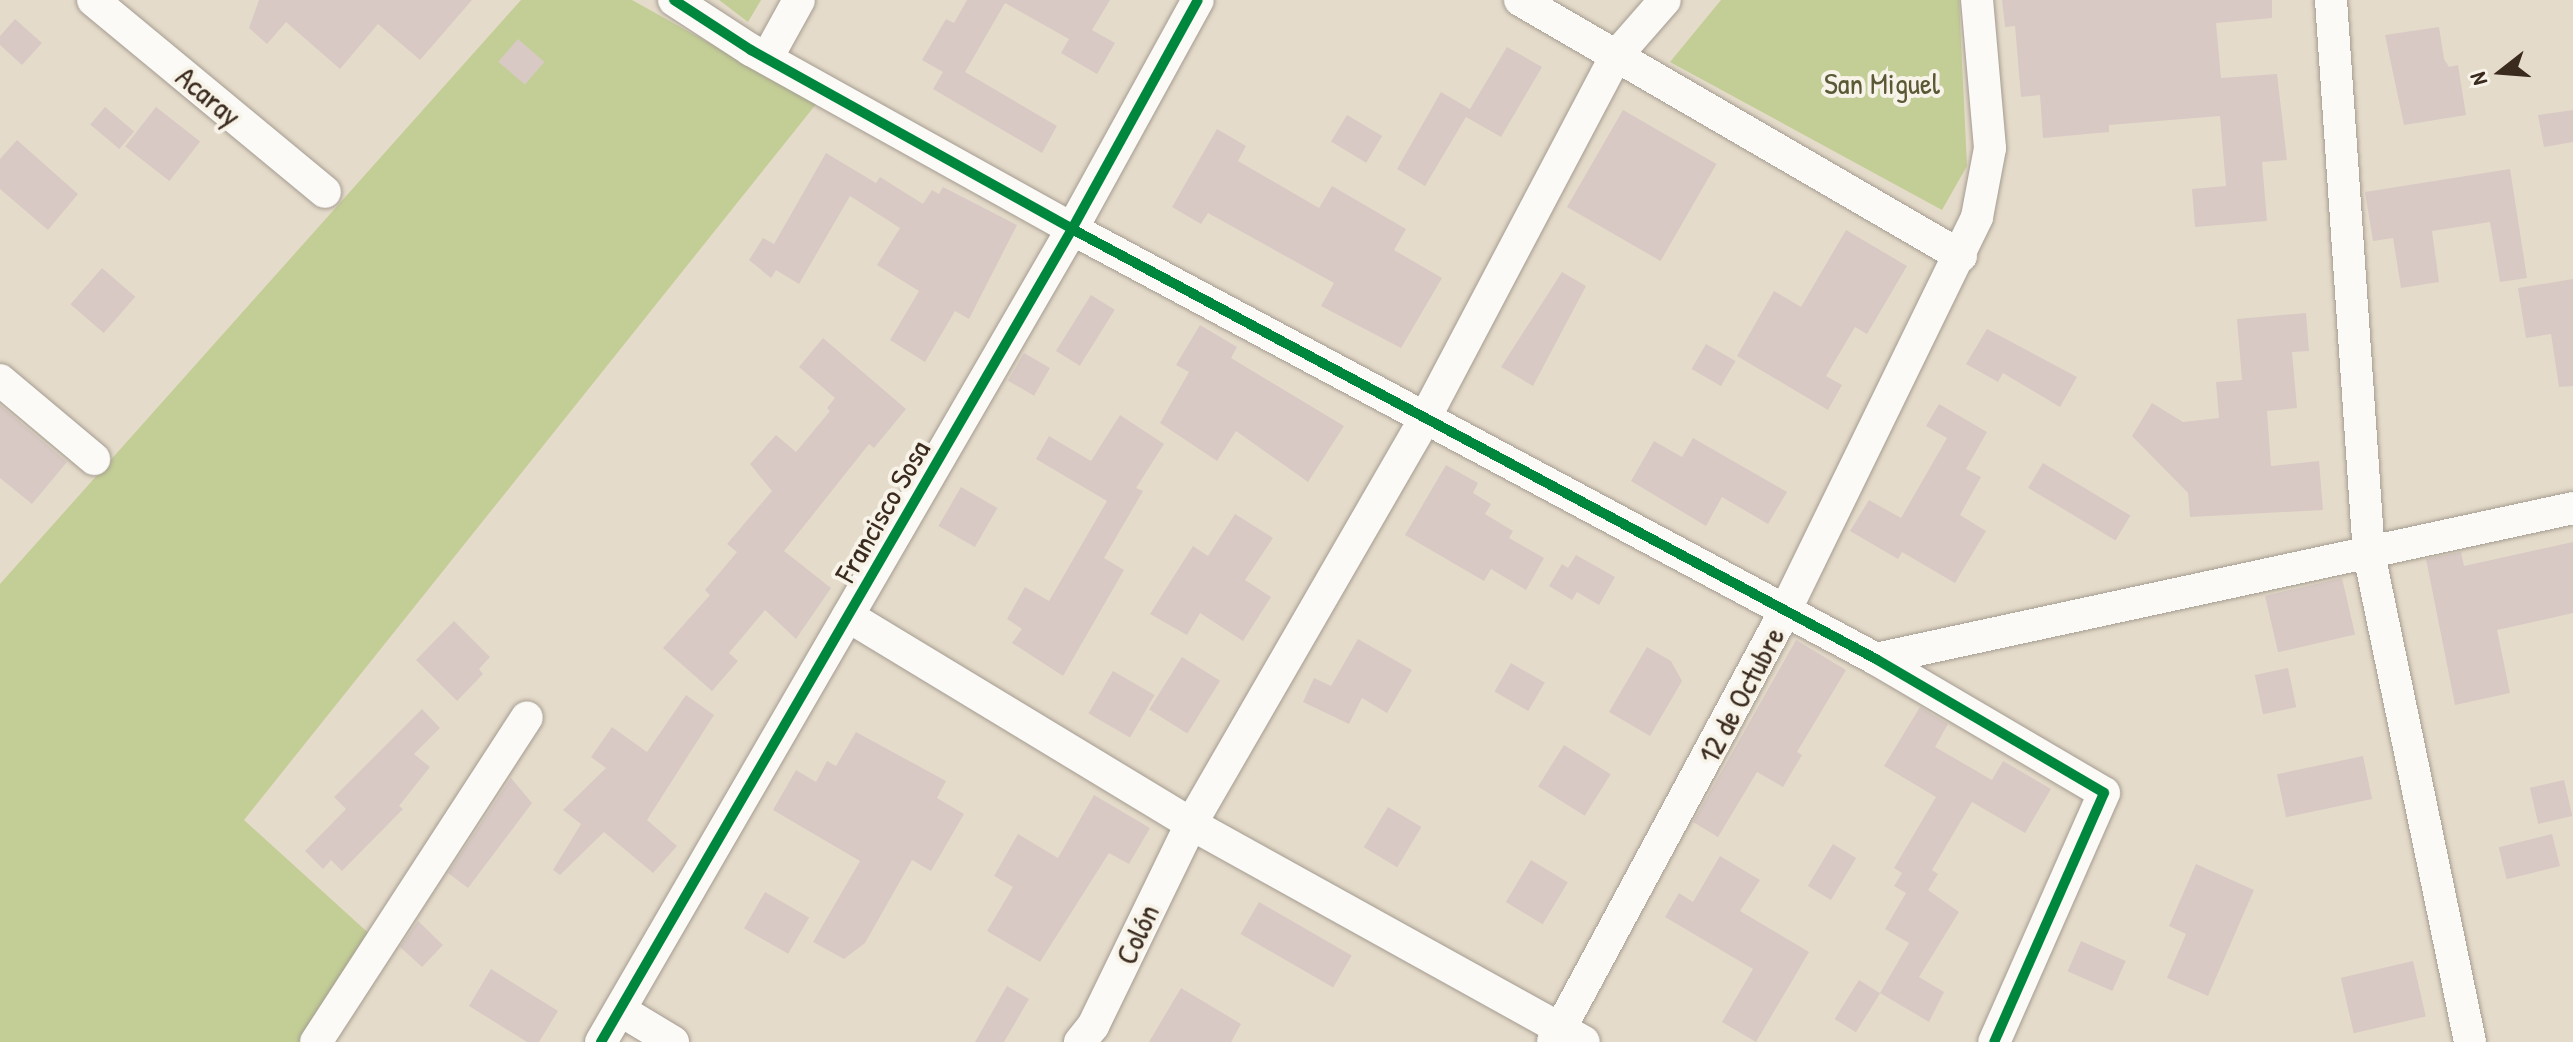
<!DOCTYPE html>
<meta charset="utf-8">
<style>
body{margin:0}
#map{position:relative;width:2573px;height:1042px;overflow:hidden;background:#e5dbca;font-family:"Patrick Hand",sans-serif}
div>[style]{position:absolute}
.green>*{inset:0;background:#c3ce96}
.building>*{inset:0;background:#d8c9c4;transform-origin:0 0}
.roads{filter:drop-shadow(0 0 2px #a49c91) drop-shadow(0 0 2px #a49c91)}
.minor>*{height:32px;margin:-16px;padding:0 16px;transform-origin:16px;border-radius:16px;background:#fbfaf7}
.cycleway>*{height:10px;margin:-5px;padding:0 5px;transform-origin:5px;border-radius:5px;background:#00873e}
span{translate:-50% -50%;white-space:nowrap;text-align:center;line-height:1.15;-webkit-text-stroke:8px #f7f3e8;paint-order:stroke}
.park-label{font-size:30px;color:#5b5835}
.street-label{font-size:30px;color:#3b2a1e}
.north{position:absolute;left:2461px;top:32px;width:80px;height:80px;-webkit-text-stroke:6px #f7f3e8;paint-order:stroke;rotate:253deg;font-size:22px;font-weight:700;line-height:32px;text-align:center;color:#3b2a1e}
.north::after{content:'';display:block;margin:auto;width:28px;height:36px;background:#3b2a1e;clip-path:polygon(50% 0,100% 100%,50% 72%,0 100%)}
</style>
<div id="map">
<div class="green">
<div style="clip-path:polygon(521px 0,632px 0,817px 103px,244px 820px,375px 939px,303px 1042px,0 1042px,0 584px)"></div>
<div style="clip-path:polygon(719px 0,761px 0,748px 22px)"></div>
<div style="clip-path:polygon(1721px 0,1959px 0,1967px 166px,1942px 210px,1670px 62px)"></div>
</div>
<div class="building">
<div style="clip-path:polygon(259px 0,472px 0,420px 60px,378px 24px,340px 69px,286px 22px,267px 44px,249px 28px)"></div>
<div style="clip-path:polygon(967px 0,1110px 0,1092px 30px,1115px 43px,1097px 74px,1061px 53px,1069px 39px,1005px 3px,965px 72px,1057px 126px,1042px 153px,933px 89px,943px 72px,922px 60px,946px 19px,954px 23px)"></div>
<div style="clip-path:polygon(2002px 0,2272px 0,2272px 18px,2216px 23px,2221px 78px,2277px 74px,2287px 160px,2262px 162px,2267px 221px,2195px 227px,2192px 189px,2226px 186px,2220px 116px,2109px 125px,2109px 132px,2043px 138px,2040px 95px,2021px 97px,2015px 26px,2005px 27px)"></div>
<div style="clip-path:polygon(15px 19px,42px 43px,22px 65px,0 45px,0 36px)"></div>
<div style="clip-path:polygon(2439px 27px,2444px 59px,2449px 67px,2458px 65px,2466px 115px,2404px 125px,2385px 35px)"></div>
<div style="left:518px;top:39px;width:35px;height:30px;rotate:41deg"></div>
<div style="clip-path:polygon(1507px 47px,1542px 67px,1501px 137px,1466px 117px,1425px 186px,1397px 169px,1441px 92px,1470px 109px)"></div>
<div style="left:105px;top:107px;width:38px;height:23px;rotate:40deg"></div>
<div style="left:156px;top:107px;width:56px;height:50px;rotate:38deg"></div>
<div style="left:1623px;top:110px;width:108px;height:112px;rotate:30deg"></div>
<div style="clip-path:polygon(2573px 110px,2573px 142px,2544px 147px,2538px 115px)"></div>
<div style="left:1347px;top:115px;width:41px;height:31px;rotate:31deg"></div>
<div style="clip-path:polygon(1217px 129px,1246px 146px,1238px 161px,1319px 208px,1332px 186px,1406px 229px,1394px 250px,1442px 278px,1401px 348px,1321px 306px,1334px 283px,1208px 213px,1201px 224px,1172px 207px)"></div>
<div style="clip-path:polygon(17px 140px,78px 194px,48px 230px,0 189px,0 159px)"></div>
<div style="clip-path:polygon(826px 153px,876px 183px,880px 177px,923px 204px,932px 190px,939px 194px,943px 187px,1017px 225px,969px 319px,955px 311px,925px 362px,890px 340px,919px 291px,877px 265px,900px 228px,850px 196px,799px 284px,776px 270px,771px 278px,749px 260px,763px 238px,774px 244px)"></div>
<div style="clip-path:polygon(2510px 169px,2527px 278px,2500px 282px,2490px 222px,2432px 231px,2439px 282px,2401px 288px,2393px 238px,2373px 241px,2365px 192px)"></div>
<div style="clip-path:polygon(1846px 230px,1907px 266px,1867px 334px,1855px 327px,1826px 376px,1842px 385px,1828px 410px,1737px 356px,1774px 291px,1801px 307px)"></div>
<div style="left:102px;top:268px;width:44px;height:48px;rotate:41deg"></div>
<div style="clip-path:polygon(1562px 272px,1586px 286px,1533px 386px,1501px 367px)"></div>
<div style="clip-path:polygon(2573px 279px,2573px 386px,2559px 387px,2551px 334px,2526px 338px,2518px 288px)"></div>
<div style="left:1091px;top:295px;width:28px;height:66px;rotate:32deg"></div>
<div style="clip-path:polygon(2306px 313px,2309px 351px,2292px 352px,2297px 408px,2267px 411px,2271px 466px,2319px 461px,2323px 510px,2190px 517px,2188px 493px,2132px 436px,2152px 403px,2183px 422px,2219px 418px,2216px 382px,2242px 380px,2237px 319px)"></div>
<div style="clip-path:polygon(1200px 325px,1237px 347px,1231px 358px,1344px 426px,1308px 482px,1236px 431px,1217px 461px,1160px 423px,1189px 372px,1176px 365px)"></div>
<div style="clip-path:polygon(1987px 329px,2077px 377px,2060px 407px,2003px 373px,1998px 382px,1966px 364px)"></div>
<div style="clip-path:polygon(823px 338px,906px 409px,874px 448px,869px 444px,784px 551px,831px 588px,796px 639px,765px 610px,729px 653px,738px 661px,712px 691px,663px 648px,710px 595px,705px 590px,737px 552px,727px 544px,772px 491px,750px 464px,776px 435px,796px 452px,830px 411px,827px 408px,835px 398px,799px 367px)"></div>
<div style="left:1706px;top:344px;width:34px;height:29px;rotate:30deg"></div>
<div style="left:1024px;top:353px;width:30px;height:32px;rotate:30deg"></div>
<div style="clip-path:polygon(1939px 404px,1987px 432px,1966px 469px,1981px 477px,1960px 515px,1986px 531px,1955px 583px,1902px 552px,1898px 559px,1850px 531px,1869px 500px,1901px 518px,1947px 438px,1926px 426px)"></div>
<div style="clip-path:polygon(0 405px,67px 462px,32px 504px,0 478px)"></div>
<div style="clip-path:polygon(1120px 415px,1164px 444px,1136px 488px,1143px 491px,1104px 558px,1124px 570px,1063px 676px,1012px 643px,1022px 629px,1007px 619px,1025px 587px,1049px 601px,1107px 501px,1036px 459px,1049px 436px,1091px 461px)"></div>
<div style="clip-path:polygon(1693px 438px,1787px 492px,1768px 524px,1722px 497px,1706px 526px,1631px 481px,1654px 441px,1682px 457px)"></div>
<div style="left:2043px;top:463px;width:102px;height:29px;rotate:31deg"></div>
<div style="clip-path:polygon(1446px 465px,1478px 483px,1473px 493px,1491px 504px,1485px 514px,1513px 531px,1509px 538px,1544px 558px,1526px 590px,1491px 569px,1484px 581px,1405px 535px)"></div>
<div style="left:961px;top:487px;width:42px;height:45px;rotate:30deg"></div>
<div style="clip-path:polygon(1235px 514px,1273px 538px,1245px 580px,1271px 597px,1243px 641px,1200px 613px,1187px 635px,1150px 614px,1193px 546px,1208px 556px)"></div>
<div style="clip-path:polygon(2573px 542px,2573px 613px,2497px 630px,2510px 693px,2455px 705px,2426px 559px,2461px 552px,2464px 566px)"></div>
<div style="clip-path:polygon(1576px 555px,1615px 577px,1599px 605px,1577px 592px,1572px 600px,1549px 586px,1562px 564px,1568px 568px)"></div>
<div style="left:2342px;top:578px;width:58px;height:79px;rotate:77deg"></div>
<div style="clip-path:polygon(454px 621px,490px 657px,479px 669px,483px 674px,457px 701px,416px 660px)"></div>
<div style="clip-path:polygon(1358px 639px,1412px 670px,1387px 713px,1362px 698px,1349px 724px,1303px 702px,1314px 678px,1331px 686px)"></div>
<div style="clip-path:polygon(1796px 640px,1846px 670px,1797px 752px,1802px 755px,1783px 787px,1757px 772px,1718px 837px,1693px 822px)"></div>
<div style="clip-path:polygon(1647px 647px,1671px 661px,1682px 681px,1650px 736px,1609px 712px)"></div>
<div style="left:1182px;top:657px;width:45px;height:62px;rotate:32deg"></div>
<div style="left:1511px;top:663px;width:39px;height:33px;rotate:30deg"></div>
<div style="left:2288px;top:668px;width:40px;height:34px;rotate:78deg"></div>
<div style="left:1113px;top:671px;width:48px;height:49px;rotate:30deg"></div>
<div style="clip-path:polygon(686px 695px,714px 715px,647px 820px,677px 846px,653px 873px,604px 832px,560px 875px,553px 870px,581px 824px,563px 810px,606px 768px,591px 757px,612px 727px,647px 752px)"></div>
<div style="clip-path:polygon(1920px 707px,1948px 724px,1935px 747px,1992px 780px,2003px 761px,2051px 789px,2025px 833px,1972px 802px,1932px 870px,1938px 874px,1928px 890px,1959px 912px,1919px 977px,1944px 992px,1929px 1022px,1880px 993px,1909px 943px,1885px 929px,1906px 893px,1894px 886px,1902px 873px,1894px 868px,1936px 797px,1884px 766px)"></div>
<div style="clip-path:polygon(422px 709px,440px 728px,414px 754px,430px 767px,399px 806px,403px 809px,342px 871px,331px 860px,323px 869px,305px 851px,346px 809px,334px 797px)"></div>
<div style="clip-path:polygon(856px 732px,946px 781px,937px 798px,964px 814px,931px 871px,912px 860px,865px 943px,844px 959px,813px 942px,860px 861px,773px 810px,796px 770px,816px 782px,827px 761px,836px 766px)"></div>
<div style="left:1564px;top:745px;width:55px;height:49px;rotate:32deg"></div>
<div style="left:2363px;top:756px;width:44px;height:88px;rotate:78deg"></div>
<div style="clip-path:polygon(511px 778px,532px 803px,468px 888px,448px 873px)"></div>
<div style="left:2564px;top:780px;width:37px;height:35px;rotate:77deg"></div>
<div style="clip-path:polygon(1094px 795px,1150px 828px,1129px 864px,1109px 853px,1040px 962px,987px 931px,1013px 887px,994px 876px,1018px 834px,1058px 858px)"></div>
<div style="left:1388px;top:807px;width:39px;height:47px;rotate:31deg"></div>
<div style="left:2552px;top:834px;width:33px;height:55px;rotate:76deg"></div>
<div style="left:1833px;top:844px;width:27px;height:49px;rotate:31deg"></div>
<div style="clip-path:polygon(1720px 856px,1760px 880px,1740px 911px,1809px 952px,1756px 1042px,1722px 1022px,1753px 969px,1665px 917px,1679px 893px,1693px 902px)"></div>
<div style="left:1531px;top:860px;width:43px;height:49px;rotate:31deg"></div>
<div style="clip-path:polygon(2196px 864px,2254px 890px,2208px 996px,2167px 978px,2186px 934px,2169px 926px)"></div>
<div style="left:765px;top:892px;width:51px;height:42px;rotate:30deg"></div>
<div style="left:1259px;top:902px;width:107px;height:37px;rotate:30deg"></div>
<div style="clip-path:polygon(418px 921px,443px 945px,422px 967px,400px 947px)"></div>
<div style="left:2081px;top:941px;width:49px;height:33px;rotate:24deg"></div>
<div style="left:2413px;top:961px;width:57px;height:74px;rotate:77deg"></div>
<div style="clip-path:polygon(491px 969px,558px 1011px,539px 1042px,527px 1042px,469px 1006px)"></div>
<div style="left:1859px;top:980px;width:25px;height:46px;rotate:32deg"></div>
<div style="clip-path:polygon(1007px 986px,1029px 999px,1004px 1042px,975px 1042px)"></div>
<div style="clip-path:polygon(1181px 988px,1241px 1024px,1231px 1042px,1149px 1042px)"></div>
</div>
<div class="roads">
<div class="minor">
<div style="left:93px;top:0;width:301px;rotate:39.6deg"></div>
<div style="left:674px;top:0;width:92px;rotate:33deg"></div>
<div style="left:751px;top:50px;width:368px;rotate:29.1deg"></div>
<div style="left:1072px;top:229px;width:912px;rotate:28.14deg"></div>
<div style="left:1876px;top:659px;width:264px;rotate:30.4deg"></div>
<div style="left:2104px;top:793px;width:272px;rotate:113.8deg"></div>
<div style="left:1520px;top:0;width:510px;rotate:30.14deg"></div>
<div style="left:2331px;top:0;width:555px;rotate:86.08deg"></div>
<div style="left:2369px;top:554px;width:498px;rotate:78.3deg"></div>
<div style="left:767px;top:58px;width:66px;rotate:-61.1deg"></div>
<div style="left:0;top:380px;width:123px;rotate:40deg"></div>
<div style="left:848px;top:616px;width:401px;rotate:31.2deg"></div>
<div style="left:1191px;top:824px;width:449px;rotate:29deg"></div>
<div style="left:1876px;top:659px;width:713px;rotate:-12.22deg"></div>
<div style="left:620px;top:1010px;width:62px;rotate:31.1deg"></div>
<div style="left:316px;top:1042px;width:387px;rotate:-57deg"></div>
<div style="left:601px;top:1042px;width:940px;rotate:-59.91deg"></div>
<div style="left:1072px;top:229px;width:261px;rotate:-61.2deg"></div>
<div style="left:1080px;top:1042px;width:21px;rotate:-51deg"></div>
<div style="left:1093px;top:1026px;width:225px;rotate:-64.1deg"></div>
<div style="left:1191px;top:824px;width:469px;rotate:-60deg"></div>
<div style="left:1425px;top:418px;width:409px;rotate:-62.2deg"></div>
<div style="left:1616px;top:56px;width:74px;rotate:-48.8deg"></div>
<div style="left:1553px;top:1042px;width:489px;rotate:-61.7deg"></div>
<div style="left:1785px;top:611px;width:438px;rotate:-64deg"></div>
<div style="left:1977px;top:217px;width:70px;rotate:-79.3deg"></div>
<div style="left:1990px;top:148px;width:149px;rotate:-95deg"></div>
</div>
</div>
<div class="cycleway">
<div style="left:674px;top:0;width:92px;rotate:33deg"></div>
<div style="left:751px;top:50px;width:368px;rotate:29.1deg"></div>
<div style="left:1072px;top:229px;width:912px;rotate:28.14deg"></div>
<div style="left:1876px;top:659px;width:264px;rotate:30.4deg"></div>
<div style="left:2104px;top:793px;width:272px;rotate:113.8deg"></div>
<div style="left:601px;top:1042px;width:940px;rotate:-59.91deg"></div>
<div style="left:1072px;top:229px;width:261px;rotate:-61.2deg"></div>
</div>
<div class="park-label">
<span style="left:1882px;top:83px">San Miguel</span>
</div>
<div class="street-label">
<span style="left:209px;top:96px;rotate:40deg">Acaray</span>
<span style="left:882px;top:511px;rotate:-60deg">Francisco Sosa</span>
<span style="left:1741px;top:695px;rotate:-62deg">12 de Octubre</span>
<span style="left:1137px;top:934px;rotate:-65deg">Colón</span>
</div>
<div class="north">N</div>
</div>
